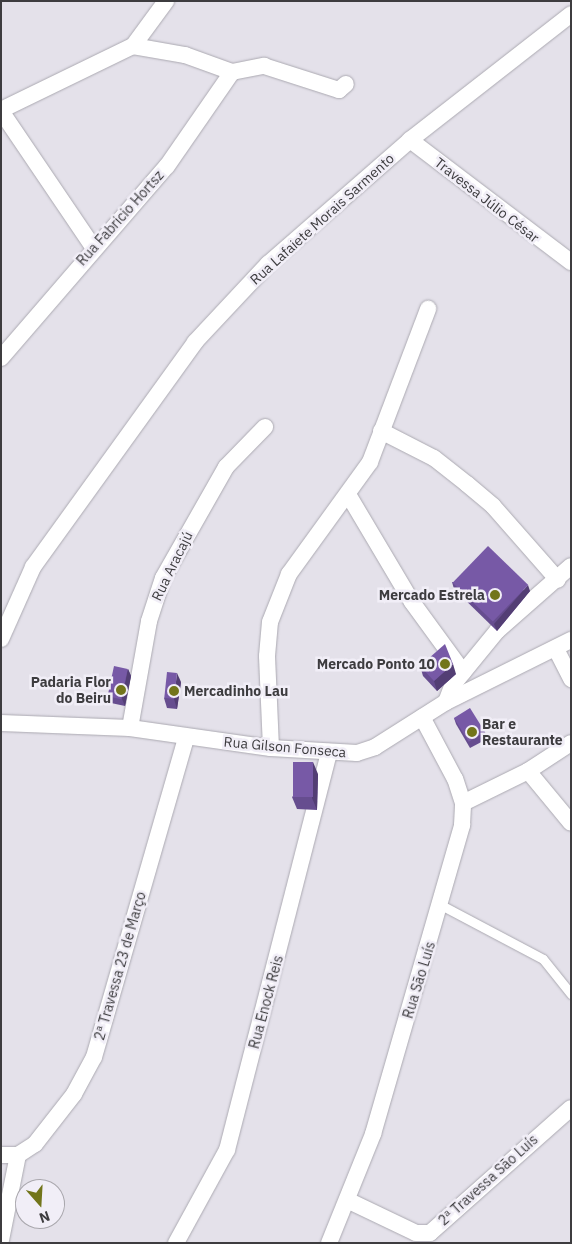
<!DOCTYPE html>
<meta charset="utf-8">
<style>
body{margin:0}
#map{position:relative;width:572px;height:1244px;overflow:hidden;background:#e4e1ea;font-family:"IBM Plex Sans",sans-serif}
div>[style]{position:absolute}
.roads{filter:drop-shadow(0 0 1px #aba9b1) drop-shadow(0 0 1px #aba9b1)}
.lane>*{height:9px;margin:-4.5px;padding:0 4.5px;transform-origin:4.5px;border-radius:4.5px;background:#fff}
.street>*{height:16px;margin:-8px;padding:0 8px;transform-origin:8px;border-radius:8px;background:#fff}
.wall>*{inset:0;background:#664d8f}
.shaded-wall>*{inset:0;background:#533e74}
.building>*{inset:0;background:#7759a6;transform-origin:0 0}
.dots>*{width:14px;height:14px;translate:-50% -50%;box-sizing:border-box;border:2px solid #f1eef7;border-radius:50%}
span{translate:-50% -50%;white-space:nowrap;text-align:center;line-height:1.15;-webkit-text-stroke:5px #f1eef7;paint-order:stroke}
.street-label{font-size:14px;color:#3d3c3f}
.poi-label{font-size:14px;color:#3d3c3f;font-weight:700}
.right{translate:-100% -50%;text-align:right}
.left{translate:0 -50%;text-align:left}
.frame{position:absolute;inset:0;border:2px solid #3d3c3f;pointer-events:none}
.north{position:absolute;left:15px;top:1179px;width:50px;height:50px;box-sizing:border-box;background:#f1eef7;border:1px solid #a9a7ad;border-radius:50%;rotate:161deg;font-size:14px;font-weight:700;line-height:20px;text-align:center;color:#3d3c3f}
.north::after{content:'';display:block;margin:auto;width:18px;height:22px;background:#72751b;clip-path:polygon(50% 0,100% 100%,50% 72%,0 100%)}
</style>
<div id="map">
<div class="roads">
<div class="lane">
<div style="left:441px;top:905px;width:115px;rotate:27.9deg"></div>
<div style="left:543px;top:959px;width:45px;rotate:51.3deg"></div>
</div>
<div class="street">
<div style="left:133px;top:46px;width:53px;rotate:9.8deg"></div>
<div style="left:185px;top:55px;width:50px;rotate:19.9deg"></div>
<div style="left:232px;top:72px;width:33px;rotate:-11deg"></div>
<div style="left:264px;top:66px;width:79px;rotate:17.7deg"></div>
<div style="left:339px;top:90px;width:9px;rotate:-41deg"></div>
<div style="left:1px;top:110px;width:147px;rotate:-25.9deg"></div>
<div style="left:133px;top:46px;width:56px;rotate:-53.7deg"></div>
<div style="left:1px;top:111px;width:164px;rotate:55.9deg"></div>
<div style="left:410px;top:140px;width:202px;rotate:37.2deg"></div>
<div style="left:1px;top:358px;width:254px;rotate:-49.2deg"></div>
<div style="left:167px;top:166px;width:114px;rotate:-55.3deg"></div>
<div style="left:381px;top:431px;width:59px;rotate:27deg"></div>
<div style="left:434px;top:458px;width:42px;rotate:38.2deg"></div>
<div style="left:467px;top:484px;width:34px;rotate:40deg"></div>
<div style="left:493px;top:506px;width:98px;rotate:48.7deg"></div>
<div style="left:349px;top:496px;width:123px;rotate:59.3deg"></div>
<div style="left:412px;top:602px;width:87px;rotate:53.9deg"></div>
<div style="left:1px;top:639px;width:79px;rotate:-66deg"></div>
<div style="left:33px;top:567px;width:277px;rotate:-54.2deg"></div>
<div style="left:195px;top:342px;width:107px;rotate:-46.9deg"></div>
<div style="left:268px;top:264px;width:189px;rotate:-41.1deg"></div>
<div style="left:410px;top:140px;width:204px;rotate:-38deg"></div>
<div style="left:556px;top:649px;width:34px;rotate:63deg"></div>
<div style="left:446px;top:702px;width:17px;rotate:-69deg"></div>
<div style="left:452px;top:686px;width:71px;rotate:-50.7deg"></div>
<div style="left:497px;top:631px;width:98px;rotate:-41.3deg"></div>
<div style="left:1px;top:723px;width:129px;rotate:2.2deg"></div>
<div style="left:130px;top:728px;width:142px;rotate:8.1deg"></div>
<div style="left:271px;top:748px;width:86px;rotate:3.3deg"></div>
<div style="left:357px;top:753px;width:19px;rotate:-18deg"></div>
<div style="left:375px;top:747px;width:84px;rotate:-32.4deg"></div>
<div style="left:446px;top:702px;width:140px;rotate:-26.4deg"></div>
<div style="left:130px;top:728px;width:109px;rotate:-79.9deg"></div>
<div style="left:149px;top:621px;width:45px;rotate:-72deg"></div>
<div style="left:163px;top:578px;width:128px;rotate:-60.4deg"></div>
<div style="left:226px;top:467px;width:56px;rotate:-45.7deg"></div>
<div style="left:271px;top:748px;width:92px;rotate:-92.5deg"></div>
<div style="left:267px;top:656px;width:34px;rotate:-85deg"></div>
<div style="left:270px;top:622px;width:52px;rotate:-68.4deg"></div>
<div style="left:289px;top:574px;width:138px;rotate:-54.1deg"></div>
<div style="left:370px;top:462px;width:164px;rotate:-69.2deg"></div>
<div style="left:528px;top:771px;width:67px;rotate:50.4deg"></div>
<div style="left:463px;top:803px;width:72px;rotate:-26.2deg"></div>
<div style="left:528px;top:771px;width:51px;rotate:-33.1deg"></div>
<div style="left:1px;top:1155px;width:17px"></div>
<div style="left:18px;top:1155px;width:20px;rotate:-33deg"></div>
<div style="left:35px;top:1144px;width:63px;rotate:-52deg"></div>
<div style="left:74px;top:1094px;width:42px;rotate:-61.6deg"></div>
<div style="left:94px;top:1057px;width:332px;rotate:-73.9deg"></div>
<div style="left:347px;top:1200px;width:76px;rotate:25.6deg"></div>
<div style="left:416px;top:1233px;width:14px"></div>
<div style="left:430px;top:1233px;width:188px;rotate:-41.6deg"></div>
<div style="left:1px;top:1240px;width:87px;rotate:-78.7deg"></div>
<div style="left:176px;top:1243px;width:106px;rotate:-61.3deg"></div>
<div style="left:227px;top:1150px;width:411px;rotate:-75.6deg"></div>
<div style="left:329px;top:1243px;width:118px;rotate:-68deg"></div>
<div style="left:373px;top:1134px;width:322px;rotate:-73.9deg"></div>
<div style="left:462px;top:825px;width:22px;rotate:-87deg"></div>
<div style="left:463px;top:803px;width:25px;rotate:-108deg"></div>
<div style="left:455px;top:779px;width:70px;rotate:-118deg"></div>
</div>
</div>
<div class="wall">
<div style="clip-path:polygon(452px 582px,530px 591px,497px 631px,454px 589px)"></div>
<div style="clip-path:polygon(420px 666px,456px 674px,437px 691px,423px 676px)"></div>
<div style="clip-path:polygon(128px 669px,131px 676px,125px 706px,111px 703px,108px 696px)"></div>
<div style="clip-path:polygon(181px 682px,177px 709px,167px 708px,164px 698px)"></div>
<div style="clip-path:polygon(454px 718px,485px 732px,487px 739px,470px 748px,456px 724px)"></div>
<div style="clip-path:polygon(318px 774px,317px 810px,297px 809px,292px 797px)"></div>
</div>
<div class="shaded-wall">
<div style="clip-path:polygon(528px 585px,530px 591px,497px 631px,494px 624px)"></div>
<div style="clip-path:polygon(453px 664px,456px 674px,437px 691px,434px 681px)"></div>
<div style="clip-path:polygon(128px 669px,131px 676px,125px 706px,122px 699px)"></div>
<div style="clip-path:polygon(177px 673px,181px 682px,177px 709px,174px 699px)"></div>
<div style="clip-path:polygon(313px 762px,318px 774px,317px 810px,312px 798px)"></div>
</div>
<div class="building">
<div style="left:488px;top:546px;width:56px;height:51px;rotate:44deg"></div>
<div style="clip-path:polygon(445px 644px,453px 664px,434px 681px,420px 666px)"></div>
<div style="left:114px;top:666px;width:14px;height:31px;rotate:12deg"></div>
<div style="left:167px;top:672px;width:10px;height:26px;rotate:6deg"></div>
<div style="left:470px;top:708px;width:28px;height:19px;rotate:58deg"></div>
<div style="left:293px;top:762px;width:20px;height:35px"></div>
</div>
<div class="dots">
<div style="left:495px;top:595px;background:#72751b"></div>
<div style="left:445px;top:664px;background:#72751b"></div>
<div style="left:121px;top:690px;background:#72751b"></div>
<div style="left:174px;top:691px;background:#72751b"></div>
<div style="left:472px;top:732px;background:#72751b"></div>
</div>
<div class="street-label">
<span style="left:487px;top:200px;rotate:38deg">Travessa Júlio César</span>
<span style="left:120px;top:218px;rotate:-48deg">Rua Fabricio Hortsz</span>
<span style="left:322px;top:219px;rotate:-42deg">Rua Lafaiete Morais Sarmento</span>
<span style="left:172px;top:566px;rotate:-64deg">Rua Aracajú</span>
<span style="left:285px;top:747px;rotate:5deg">Rua Gilson Fonseca</span>
<span style="left:120px;top:966px;rotate:-74deg">2ª Travessa 23 de Março</span>
<span style="left:419px;top:980px;rotate:-73deg">Rua São Luís</span>
<span style="left:266px;top:1002px;rotate:-75deg">Rua Enock Reis</span>
<span style="left:488px;top:1180px;rotate:-42deg">2ª Travessa São Luís</span>
</div>
<div class="poi-label">
<span class="right" style="left:485px;top:595px">Mercado Estrela</span>
<span class="right" style="left:435px;top:664px">Mercado Ponto 10</span>
<span class="right" style="left:111px;top:690px">Padaria Flor<br>do Beiru</span>
<span class="left" style="left:184px;top:691px">Mercadinho Lau</span>
<span class="left" style="left:482px;top:732px">Bar e<br>Restaurante</span>
</div>
<div class="frame"></div>
<div class="north">N</div>
</div>
